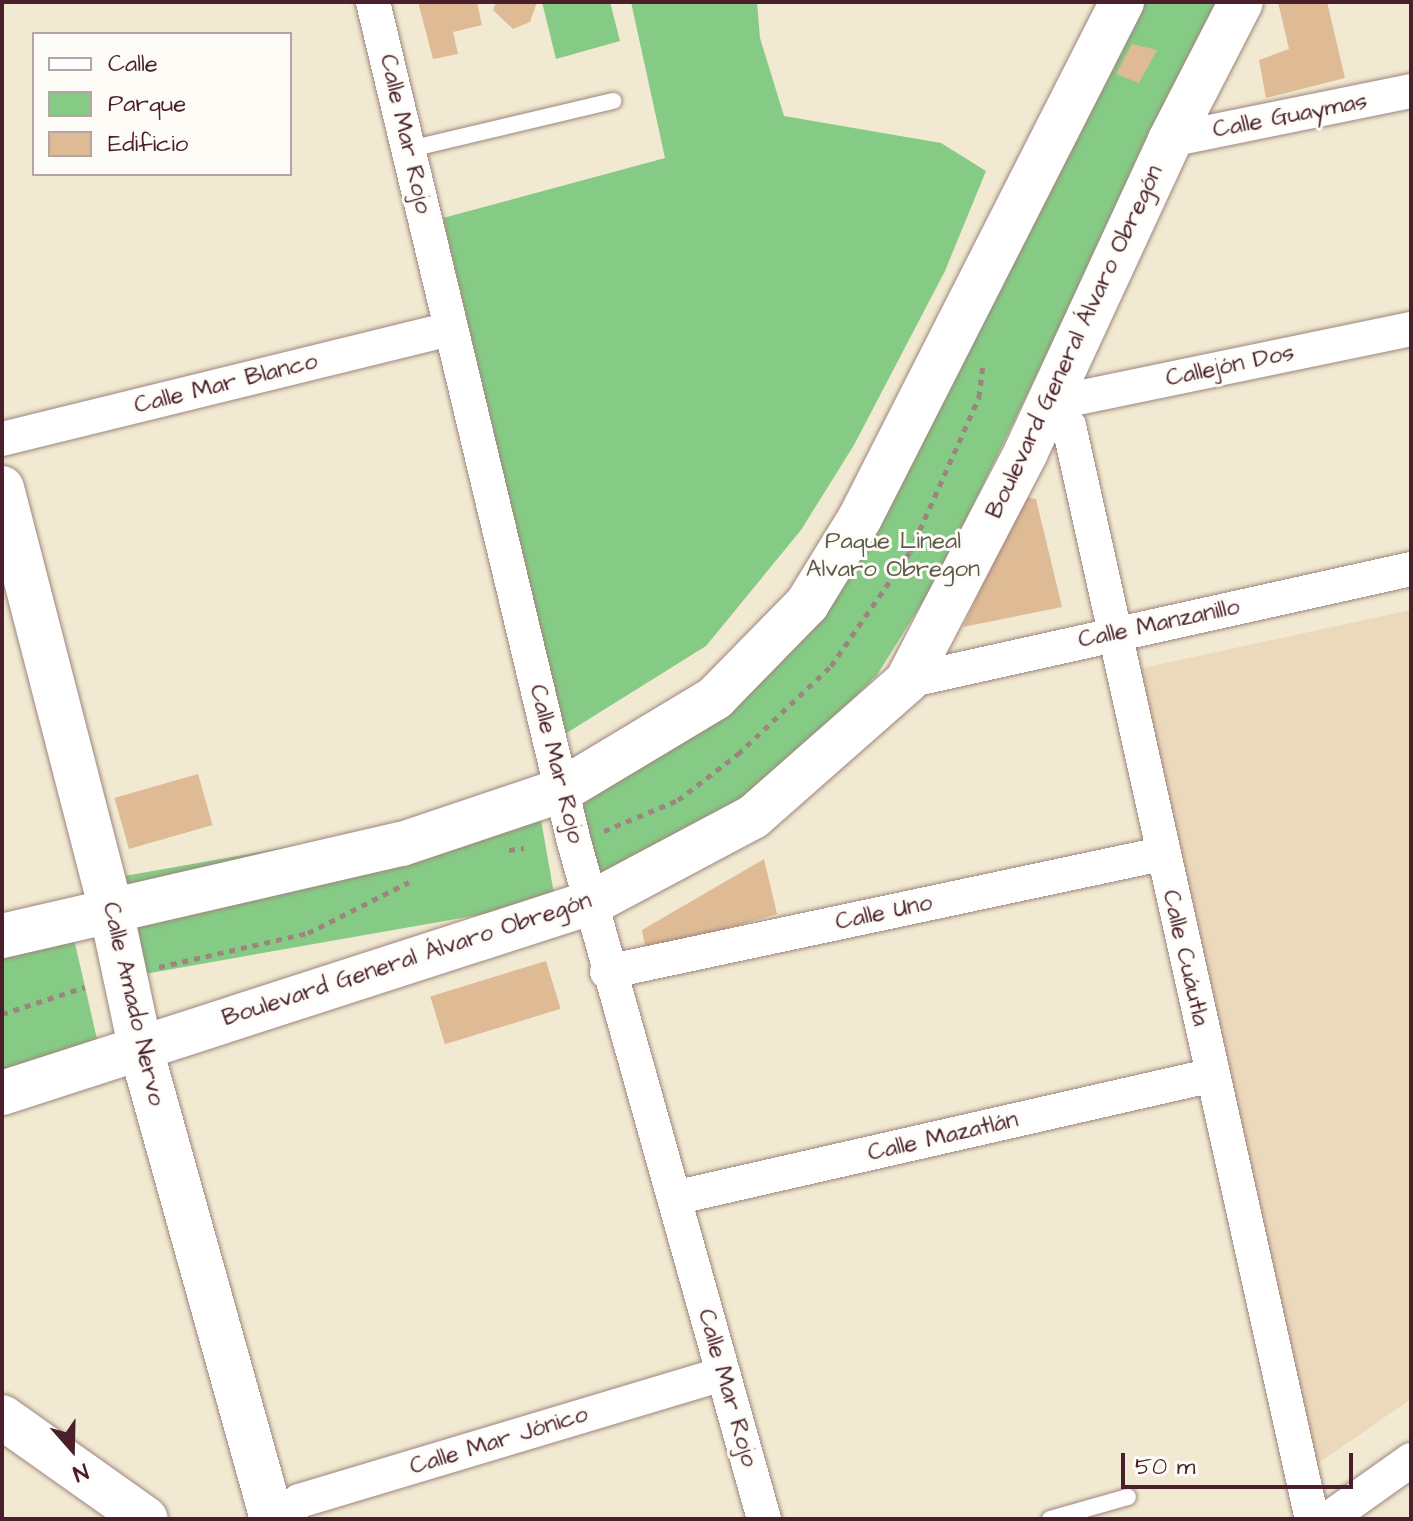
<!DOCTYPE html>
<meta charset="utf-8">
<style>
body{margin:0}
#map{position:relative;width:1413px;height:1521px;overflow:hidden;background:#f1e9d1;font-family:"Architects Daughter",sans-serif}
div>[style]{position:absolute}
.built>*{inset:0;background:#ecd8ba}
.green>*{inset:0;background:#86cb85;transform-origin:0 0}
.building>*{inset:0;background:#debb95;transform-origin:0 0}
.path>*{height:5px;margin-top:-2.5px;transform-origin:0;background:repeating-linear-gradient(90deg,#9e847e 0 6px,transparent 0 12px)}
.roads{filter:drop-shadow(0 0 2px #9e847e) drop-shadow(0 0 2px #9e847e)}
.lane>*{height:16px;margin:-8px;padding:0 8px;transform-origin:8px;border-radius:8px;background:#fff}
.street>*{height:34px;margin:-17px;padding:0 17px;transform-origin:17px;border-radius:17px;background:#fff}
.secondary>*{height:44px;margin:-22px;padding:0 22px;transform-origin:22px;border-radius:22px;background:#fff}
span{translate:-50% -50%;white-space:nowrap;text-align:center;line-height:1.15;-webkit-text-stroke:6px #fdfcf7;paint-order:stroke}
.street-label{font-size:24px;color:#4a1f2b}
.park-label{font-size:24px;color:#5f5b4a}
.frame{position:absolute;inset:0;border:4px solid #4a1f2b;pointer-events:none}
.legend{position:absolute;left:32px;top:32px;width:260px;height:144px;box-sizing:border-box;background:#fdfcf7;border:2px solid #b5a4a5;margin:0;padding:10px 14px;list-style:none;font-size:24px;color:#4a1f2b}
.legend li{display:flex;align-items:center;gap:16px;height:40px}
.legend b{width:40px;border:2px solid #b5a4a5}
.north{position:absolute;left:32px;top:1409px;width:80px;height:80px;-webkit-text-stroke:6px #fdfcf7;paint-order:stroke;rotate:160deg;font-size:22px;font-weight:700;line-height:32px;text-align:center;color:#4a1f2b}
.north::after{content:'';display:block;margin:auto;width:28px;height:36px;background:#4a1f2b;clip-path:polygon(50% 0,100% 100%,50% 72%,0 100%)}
.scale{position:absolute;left:1121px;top:1453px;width:232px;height:36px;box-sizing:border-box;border:4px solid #4a1f2b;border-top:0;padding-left:10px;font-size:24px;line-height:28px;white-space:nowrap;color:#4a1f2b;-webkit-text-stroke:6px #fdfcf7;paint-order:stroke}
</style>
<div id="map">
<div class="built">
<div style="clip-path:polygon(1411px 610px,1411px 1399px,1314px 1466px,1138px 669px)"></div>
</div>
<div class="green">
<div style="clip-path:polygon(542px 2px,610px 2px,620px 41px,556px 59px)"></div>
<div style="clip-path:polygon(631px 2px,757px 2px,760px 38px,784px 116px,941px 143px,986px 171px,945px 271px,854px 445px,801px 530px,706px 646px,565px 734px,443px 218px,665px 158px)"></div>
<div style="clip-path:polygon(1110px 2px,1219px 2px,937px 579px,877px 675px,788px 764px,701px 829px,574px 891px,556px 797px,804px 607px)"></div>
<div style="left:538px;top:803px;width:100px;height:453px;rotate:80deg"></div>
<div style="clip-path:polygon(71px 926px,97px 1039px,2px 1071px,2px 945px)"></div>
</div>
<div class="building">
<div style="clip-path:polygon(418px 2px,477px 2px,482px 25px,453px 32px,458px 54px,433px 59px)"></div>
<div style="clip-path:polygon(496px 2px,537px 2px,530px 22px,513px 29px,493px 10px)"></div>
<div style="clip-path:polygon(1278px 2px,1327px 2px,1345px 78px,1266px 98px,1259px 60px,1289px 49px)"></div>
<div style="clip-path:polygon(1132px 44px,1157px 50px,1139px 83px,1116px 74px)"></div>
<div style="clip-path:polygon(1024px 497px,1036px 499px,1062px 607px,963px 627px)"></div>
<div style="left:198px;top:774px;width:53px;height:87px;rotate:74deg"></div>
<div style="clip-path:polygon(764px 859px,777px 914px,652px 950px,645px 946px,642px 930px)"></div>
<div style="left:546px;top:961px;width:50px;height:121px;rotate:73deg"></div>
</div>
<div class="path">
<div style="left:604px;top:831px;width:80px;rotate:-22.7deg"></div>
<div style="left:678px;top:800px;width:76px;rotate:-37.5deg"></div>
<div style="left:738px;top:754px;width:128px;rotate:-43.4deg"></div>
<div style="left:831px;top:666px;width:139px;rotate:-55.3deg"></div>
<div style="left:910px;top:552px;width:170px;rotate:-66deg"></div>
<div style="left:979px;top:397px;width:33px;rotate:-83deg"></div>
<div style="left:509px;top:850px;width:15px;rotate:-8deg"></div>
<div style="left:159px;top:967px;width:153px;rotate:-12.9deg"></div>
<div style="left:308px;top:933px;width:113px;rotate:-26.8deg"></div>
<div style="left:2px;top:1014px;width:87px;rotate:-18deg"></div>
</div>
<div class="roads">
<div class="lane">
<div style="left:410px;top:149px;width:209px;rotate:-13.3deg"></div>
<div style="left:1050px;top:1519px;width:81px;rotate:-15.8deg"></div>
</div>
<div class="street">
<div style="left:373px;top:2px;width:864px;rotate:76.54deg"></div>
<div style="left:574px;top:842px;width:703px;rotate:74.32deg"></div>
<div style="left:1170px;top:140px;width:246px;rotate:-11.5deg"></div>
<div style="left:1049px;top:404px;width:30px;rotate:48deg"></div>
<div style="left:1069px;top:426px;width:1120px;rotate:77.47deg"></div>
<div style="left:1049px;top:404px;width:370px;rotate:-11.7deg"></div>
<div style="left:2px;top:439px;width:460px;rotate:-13.8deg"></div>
<div style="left:907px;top:681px;width:516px;rotate:-12.53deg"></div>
<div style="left:607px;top:972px;width:566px;rotate:-12.02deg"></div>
<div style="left:674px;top:1198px;width:553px;rotate:-12.85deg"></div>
<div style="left:280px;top:1519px;width:26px;rotate:-43deg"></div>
<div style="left:299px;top:1501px;width:443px;rotate:-16.7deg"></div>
<div style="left:1328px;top:1519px;width:102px;rotate:-35.4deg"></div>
</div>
<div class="secondary">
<div style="left:2px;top:488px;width:436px;rotate:75.5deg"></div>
<div style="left:111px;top:910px;width:139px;rotate:78deg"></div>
<div style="left:140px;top:1046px;width:491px;rotate:74.4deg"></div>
<div style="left:2px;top:936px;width:410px;rotate:-13deg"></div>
<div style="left:402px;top:844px;width:169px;rotate:-18.6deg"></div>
<div style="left:562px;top:790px;width:179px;rotate:-31deg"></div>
<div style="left:715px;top:698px;width:132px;rotate:-45.6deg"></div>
<div style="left:807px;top:604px;width:101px;rotate:-58.4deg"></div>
<div style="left:860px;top:518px;width:579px;rotate:-63.08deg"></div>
<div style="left:2px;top:1093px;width:621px;rotate:-17.91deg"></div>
<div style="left:593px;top:902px;width:181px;rotate:-28deg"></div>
<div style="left:753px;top:817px;width:205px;rotate:-41.4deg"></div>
<div style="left:907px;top:681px;width:258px;rotate:-62.5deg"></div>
<div style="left:1026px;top:452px;width:344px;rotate:-65.2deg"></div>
<div style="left:1170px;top:140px;width:155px;rotate:-62.8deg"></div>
<div style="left:2px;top:1417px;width:176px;rotate:35.3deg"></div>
</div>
</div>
<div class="street-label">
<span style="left:1290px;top:116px;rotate:-11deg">Calle Guaymas</span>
<span style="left:405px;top:134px;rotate:77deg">Calle Mar Rojo</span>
<span style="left:1075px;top:342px;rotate:-65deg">Boulevard General Álvaro Obregón</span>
<span style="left:1230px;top:366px;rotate:-12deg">Callejón Dos</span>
<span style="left:226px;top:384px;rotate:-14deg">Calle Mar Blanco</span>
<span style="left:1159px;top:624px;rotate:-12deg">Calle Manzanillo</span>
<span style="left:556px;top:764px;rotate:76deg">Calle Mar Rojo</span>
<span style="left:884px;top:913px;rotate:-12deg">Calle Uno</span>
<span style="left:1185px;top:958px;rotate:77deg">Calle Cuáutla</span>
<span style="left:407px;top:960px;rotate:-18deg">Boulevard General Álvaro Obregón</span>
<span style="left:133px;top:1004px;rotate:77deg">Calle Amado Nervo</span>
<span style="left:943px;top:1137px;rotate:-13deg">Calle Mazatlán</span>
<span style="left:727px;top:1388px;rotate:74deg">Calle Mar Rojo</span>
<span style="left:499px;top:1441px;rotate:-17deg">Calle Mar Jónico</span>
</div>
<div class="park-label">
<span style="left:893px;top:556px">Paque Lineal<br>Alvaro Obregon</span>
</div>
<div class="frame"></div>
<ul class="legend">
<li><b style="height:10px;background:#fff"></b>Calle</li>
<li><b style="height:22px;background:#86cb85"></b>Parque</li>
<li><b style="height:22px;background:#debb95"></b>Edificio</li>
</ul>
<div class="north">N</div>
<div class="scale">50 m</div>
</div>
